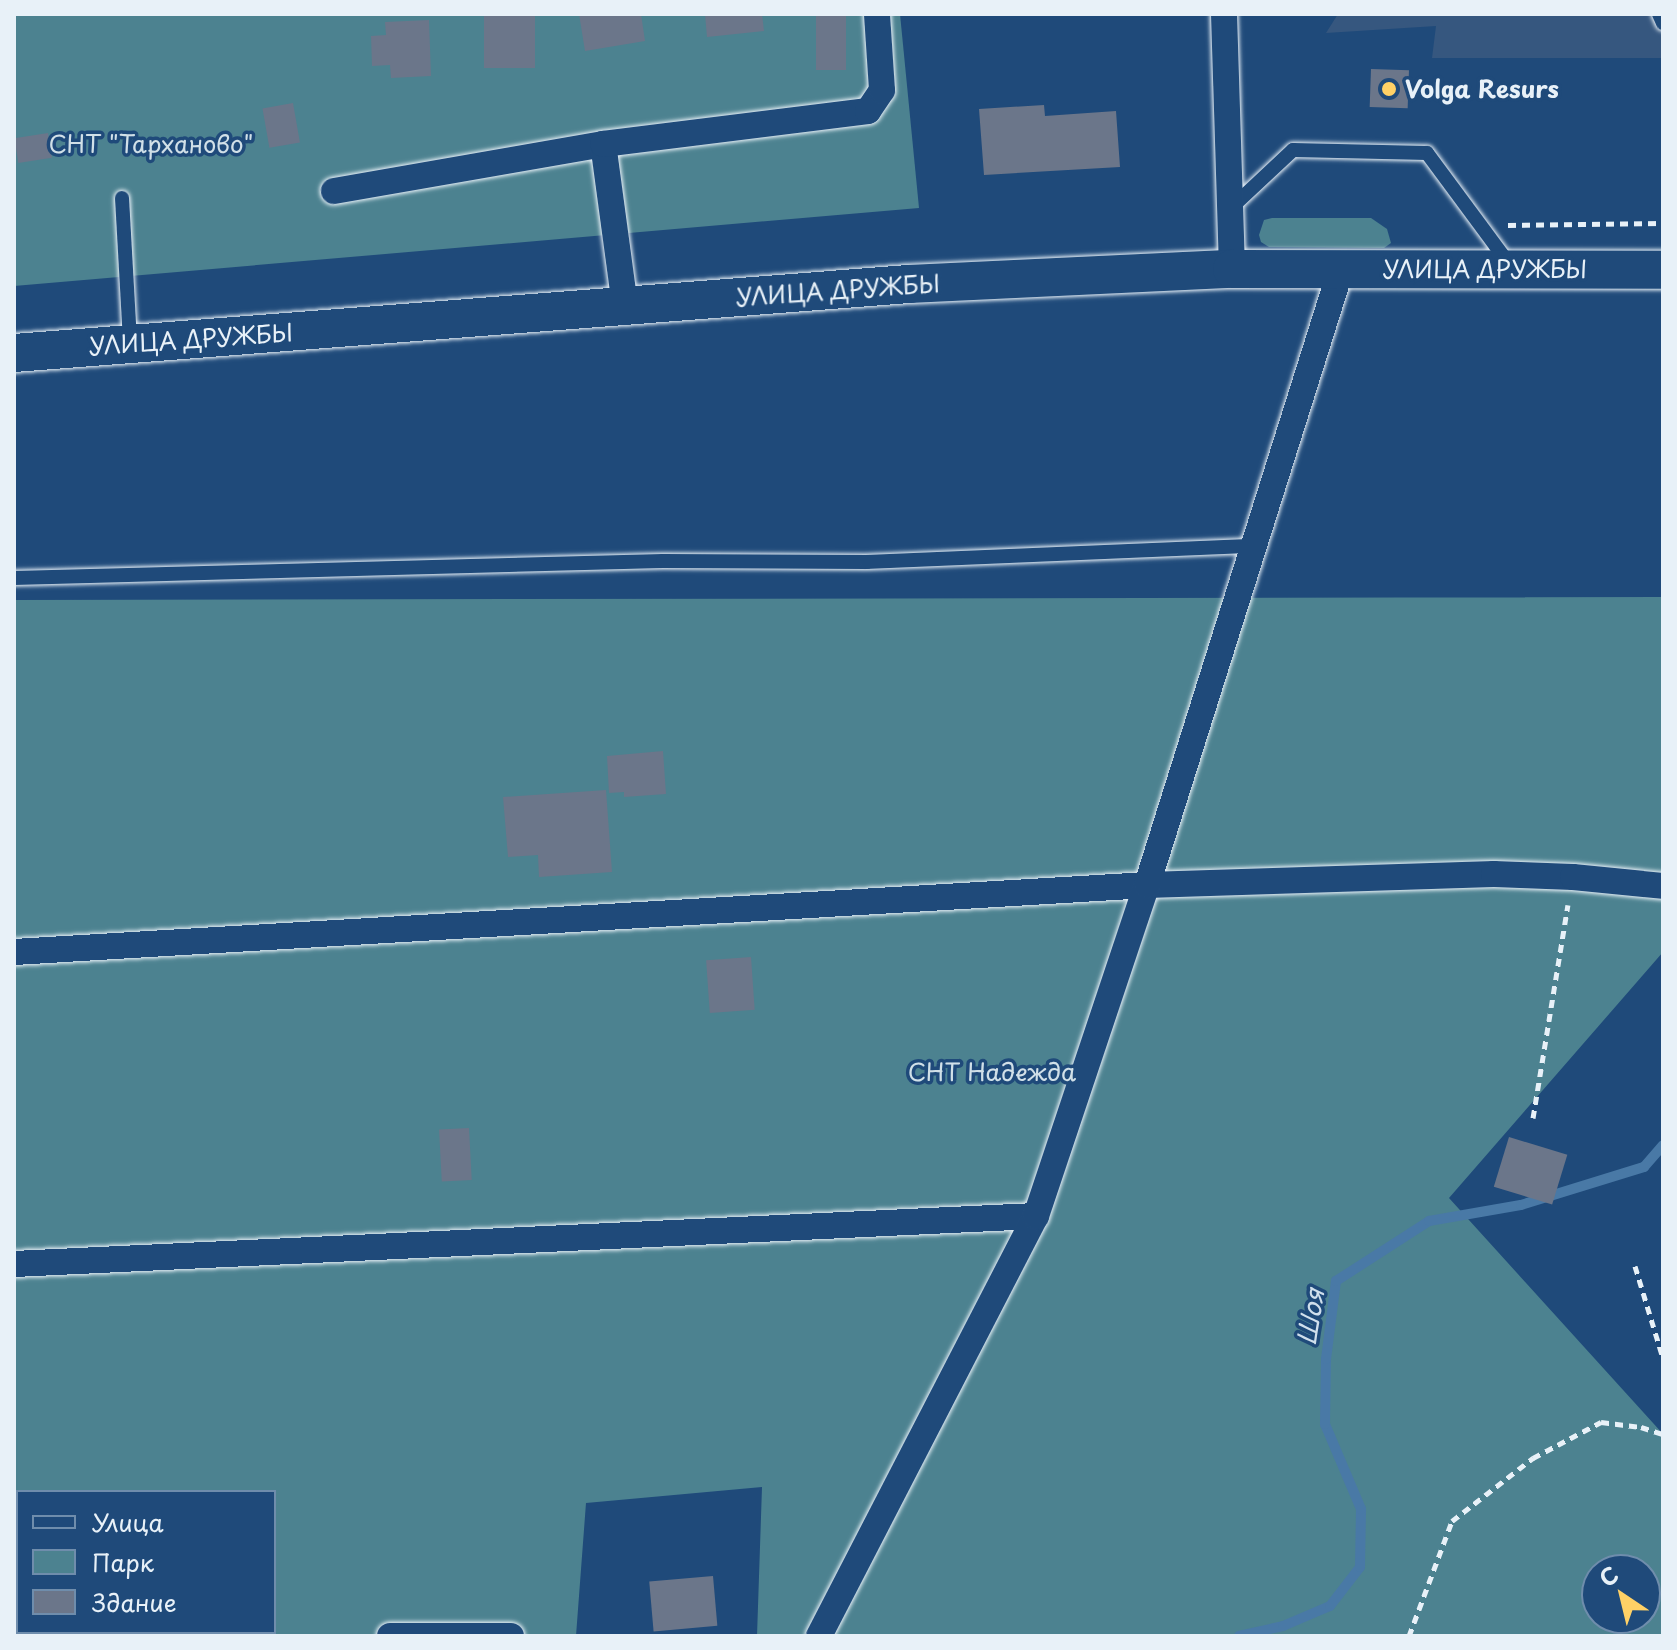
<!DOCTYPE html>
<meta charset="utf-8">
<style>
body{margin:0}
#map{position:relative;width:1677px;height:1650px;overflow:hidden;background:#1f4a7a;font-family:"Playpen Sans",sans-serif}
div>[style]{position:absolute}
.built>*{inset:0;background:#36577f}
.green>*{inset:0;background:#4c8290}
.stream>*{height:10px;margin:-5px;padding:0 5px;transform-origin:5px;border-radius:5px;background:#4979a6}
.building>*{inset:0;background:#6b768a;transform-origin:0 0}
.path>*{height:5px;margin-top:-2.5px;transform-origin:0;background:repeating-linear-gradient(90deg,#e8f1f8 0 8px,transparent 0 14px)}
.roads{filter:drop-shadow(0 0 2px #e8f1f8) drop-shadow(0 0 2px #e8f1f8)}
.lane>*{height:14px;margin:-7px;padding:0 7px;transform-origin:7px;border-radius:7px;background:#1f4a7a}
.street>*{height:26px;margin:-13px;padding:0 13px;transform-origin:13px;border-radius:13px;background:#1f4a7a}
.secondary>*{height:38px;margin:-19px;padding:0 19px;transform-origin:19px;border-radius:19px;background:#1f4a7a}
.dots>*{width:22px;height:22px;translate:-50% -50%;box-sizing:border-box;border:4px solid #1f4a7a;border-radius:50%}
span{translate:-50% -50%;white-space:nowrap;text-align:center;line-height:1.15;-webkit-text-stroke:7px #1f4a7a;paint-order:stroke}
.poi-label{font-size:24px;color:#e8f1f8;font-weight:700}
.left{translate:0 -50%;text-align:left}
.park-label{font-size:24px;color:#d1e0e8}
.street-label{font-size:24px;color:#e8f1f8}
.water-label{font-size:26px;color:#d0dfec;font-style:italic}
.frame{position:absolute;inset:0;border:16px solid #e8f1f8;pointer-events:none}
.legend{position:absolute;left:16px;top:1490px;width:260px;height:144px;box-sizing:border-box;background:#1f4a7a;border:2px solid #6f8dac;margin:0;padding:10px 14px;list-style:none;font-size:24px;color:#e8f1f8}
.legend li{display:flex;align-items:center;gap:16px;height:40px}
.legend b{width:40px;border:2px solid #6f8dac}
.north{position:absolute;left:1581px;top:1554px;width:80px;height:80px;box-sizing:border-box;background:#1f4a7a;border:2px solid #6f8dac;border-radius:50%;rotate:325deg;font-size:22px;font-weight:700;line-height:32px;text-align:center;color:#e8f1f8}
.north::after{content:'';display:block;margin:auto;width:28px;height:36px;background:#ffd166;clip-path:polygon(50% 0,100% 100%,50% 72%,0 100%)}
</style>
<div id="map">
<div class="built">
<div style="clip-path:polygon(1338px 14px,1663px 14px,1663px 58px,1432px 58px,1436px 26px,1326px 33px)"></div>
</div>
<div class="green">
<div style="clip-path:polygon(14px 14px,900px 14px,919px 208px,14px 286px)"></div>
<div style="clip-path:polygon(1272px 218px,1371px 218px,1387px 229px,1391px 243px,1384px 248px,1269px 247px,1261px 242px,1259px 235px,1264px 220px)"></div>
<div style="clip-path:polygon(evenodd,1663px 597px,1663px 952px,1449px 1198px,1663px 1434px,1663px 1636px,757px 1636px,762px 1487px,586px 1503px,576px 1636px,14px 1636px,14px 600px,1663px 597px,18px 1492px,274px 1492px,274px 1632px,18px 1632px,18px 1492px,1663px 597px,1597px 1570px,1645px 1570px,1645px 1618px,1597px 1618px,1597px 1570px)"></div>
</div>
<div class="stream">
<div style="left:1239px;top:1636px;width:45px;rotate:-12.8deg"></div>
<div style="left:1283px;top:1626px;width:51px;rotate:-23.1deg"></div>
<div style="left:1330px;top:1606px;width:49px;rotate:-52.4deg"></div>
<div style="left:1360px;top:1567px;width:58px;rotate:-89deg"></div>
<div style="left:1361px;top:1509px;width:92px;rotate:-113deg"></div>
<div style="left:1325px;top:1424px;width:65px;rotate:-89.1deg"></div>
<div style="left:1326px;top:1359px;width:79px;rotate:-82.7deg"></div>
<div style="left:1336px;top:1281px;width:111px;rotate:-32.8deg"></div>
<div style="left:1429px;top:1221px;width:93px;rotate:-9.9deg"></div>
<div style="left:1521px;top:1205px;width:129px;rotate:-17.2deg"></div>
<div style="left:1644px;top:1167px;width:29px;rotate:-49deg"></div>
</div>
<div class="building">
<div style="left:484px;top:14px;width:51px;height:54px"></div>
<div style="clip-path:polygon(579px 14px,641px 14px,645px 41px,585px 51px)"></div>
<div style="clip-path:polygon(705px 14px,762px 14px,764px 31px,707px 37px)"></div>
<div style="left:816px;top:14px;width:30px;height:56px"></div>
<div style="clip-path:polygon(429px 20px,431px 76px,391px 78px,390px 65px,372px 66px,371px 36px,386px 35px,385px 22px)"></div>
<div style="left:1371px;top:69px;width:38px;height:38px;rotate:2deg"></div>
<div style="left:293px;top:103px;width:40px;height:31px;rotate:80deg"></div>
<div style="clip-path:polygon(1044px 105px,1045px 116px,1116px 111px,1120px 167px,984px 175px,979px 109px)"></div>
<div style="left:48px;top:133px;width:25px;height:34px;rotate:81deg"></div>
<div style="clip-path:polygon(663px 751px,666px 794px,624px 797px,624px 792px,609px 793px,607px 756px)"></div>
<div style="clip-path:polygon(606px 790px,612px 872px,539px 877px,538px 855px,508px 857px,503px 797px)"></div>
<div style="left:751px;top:957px;width:53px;height:45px;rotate:86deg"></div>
<div style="left:469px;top:1128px;width:52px;height:30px;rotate:87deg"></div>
<div style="left:1509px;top:1137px;width:61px;height:52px;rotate:17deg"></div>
<div style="left:713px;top:1576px;width:50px;height:64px;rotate:85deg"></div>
</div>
<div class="path">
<div style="left:1508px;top:225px;width:155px;rotate:-0.7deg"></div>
<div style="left:1533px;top:1118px;width:216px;rotate:-80.7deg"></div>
<div style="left:1635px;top:1266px;width:96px;rotate:73.1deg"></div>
<div style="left:1409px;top:1636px;width:123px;rotate:-69.5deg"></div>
<div style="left:1452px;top:1521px;width:103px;rotate:-37.9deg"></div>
<div style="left:1533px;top:1458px;width:77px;rotate:-27.9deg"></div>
<div style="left:1601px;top:1422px;width:40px;rotate:7.1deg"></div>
<div style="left:1641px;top:1427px;width:23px;rotate:18deg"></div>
</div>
<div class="roads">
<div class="lane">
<div style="left:1659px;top:14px;width:10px;rotate:66deg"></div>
<div style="left:122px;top:198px;width:145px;rotate:86.8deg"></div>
<div style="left:1231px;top:208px;width:85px;rotate:-43.1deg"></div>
<div style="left:1293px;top:150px;width:134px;rotate:1.3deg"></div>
<div style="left:1427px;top:153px;width:139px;rotate:53.5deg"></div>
<div style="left:14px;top:578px;width:649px;rotate:-1.5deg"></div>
<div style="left:663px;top:561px;width:204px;rotate:0.3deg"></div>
<div style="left:867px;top:562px;width:386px;rotate:-2.4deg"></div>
</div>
<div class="street">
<div style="left:1224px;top:14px;width:255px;rotate:88.2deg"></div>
<div style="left:334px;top:191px;width:273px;rotate:-9.9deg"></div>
<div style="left:625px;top:306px;width:163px;rotate:-97.7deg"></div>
<div style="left:603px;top:144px;width:267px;rotate:-7.1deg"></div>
<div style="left:868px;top:111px;width:25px;rotate:-56deg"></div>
<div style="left:882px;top:90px;width:76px;rotate:-93.8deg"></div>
<div style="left:14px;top:952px;width:1135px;rotate:-3.38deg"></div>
<div style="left:1147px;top:885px;width:347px;rotate:-1.8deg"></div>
<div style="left:1494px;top:874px;width:79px;rotate:2.2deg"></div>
<div style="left:1573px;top:877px;width:90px;rotate:5.7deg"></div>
<div style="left:14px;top:1264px;width:1023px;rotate:-2.69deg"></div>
<div style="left:390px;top:1636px;width:121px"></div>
<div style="left:819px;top:1636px;width:473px;rotate:-62.7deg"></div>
<div style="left:1036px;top:1216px;width:349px;rotate:-71.5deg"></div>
<div style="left:1147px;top:885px;width:646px;rotate:-72.52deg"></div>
</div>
<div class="secondary">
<div style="left:14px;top:353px;width:898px;rotate:-4.41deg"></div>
<div style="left:909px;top:284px;width:323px;rotate:-2.7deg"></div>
<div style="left:1232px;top:269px;width:431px;rotate:0.1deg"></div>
</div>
</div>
<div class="dots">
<div style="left:1389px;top:89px;background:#ffd166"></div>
</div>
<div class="poi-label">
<span class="left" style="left:1405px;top:89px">Volga Resurs</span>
</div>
<div class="park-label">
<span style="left:151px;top:144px">СНТ "Тарханово"</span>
<span style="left:992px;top:1072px">СНТ Надежда</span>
</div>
<div class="street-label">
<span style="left:1485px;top:269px">УЛИЦА ДРУЖБЫ</span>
<span style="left:838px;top:290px;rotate:-4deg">УЛИЦА ДРУЖБЫ</span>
<span style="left:191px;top:339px;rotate:-4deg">УЛИЦА ДРУЖБЫ</span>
</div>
<div class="water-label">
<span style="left:1310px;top:1317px;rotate:-81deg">Шоя</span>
</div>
<div class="frame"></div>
<ul class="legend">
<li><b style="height:10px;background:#1f4a7a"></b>Улица</li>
<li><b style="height:22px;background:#4c8290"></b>Парк</li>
<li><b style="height:22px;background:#6b768a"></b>Здание</li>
</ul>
<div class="north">С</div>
</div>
